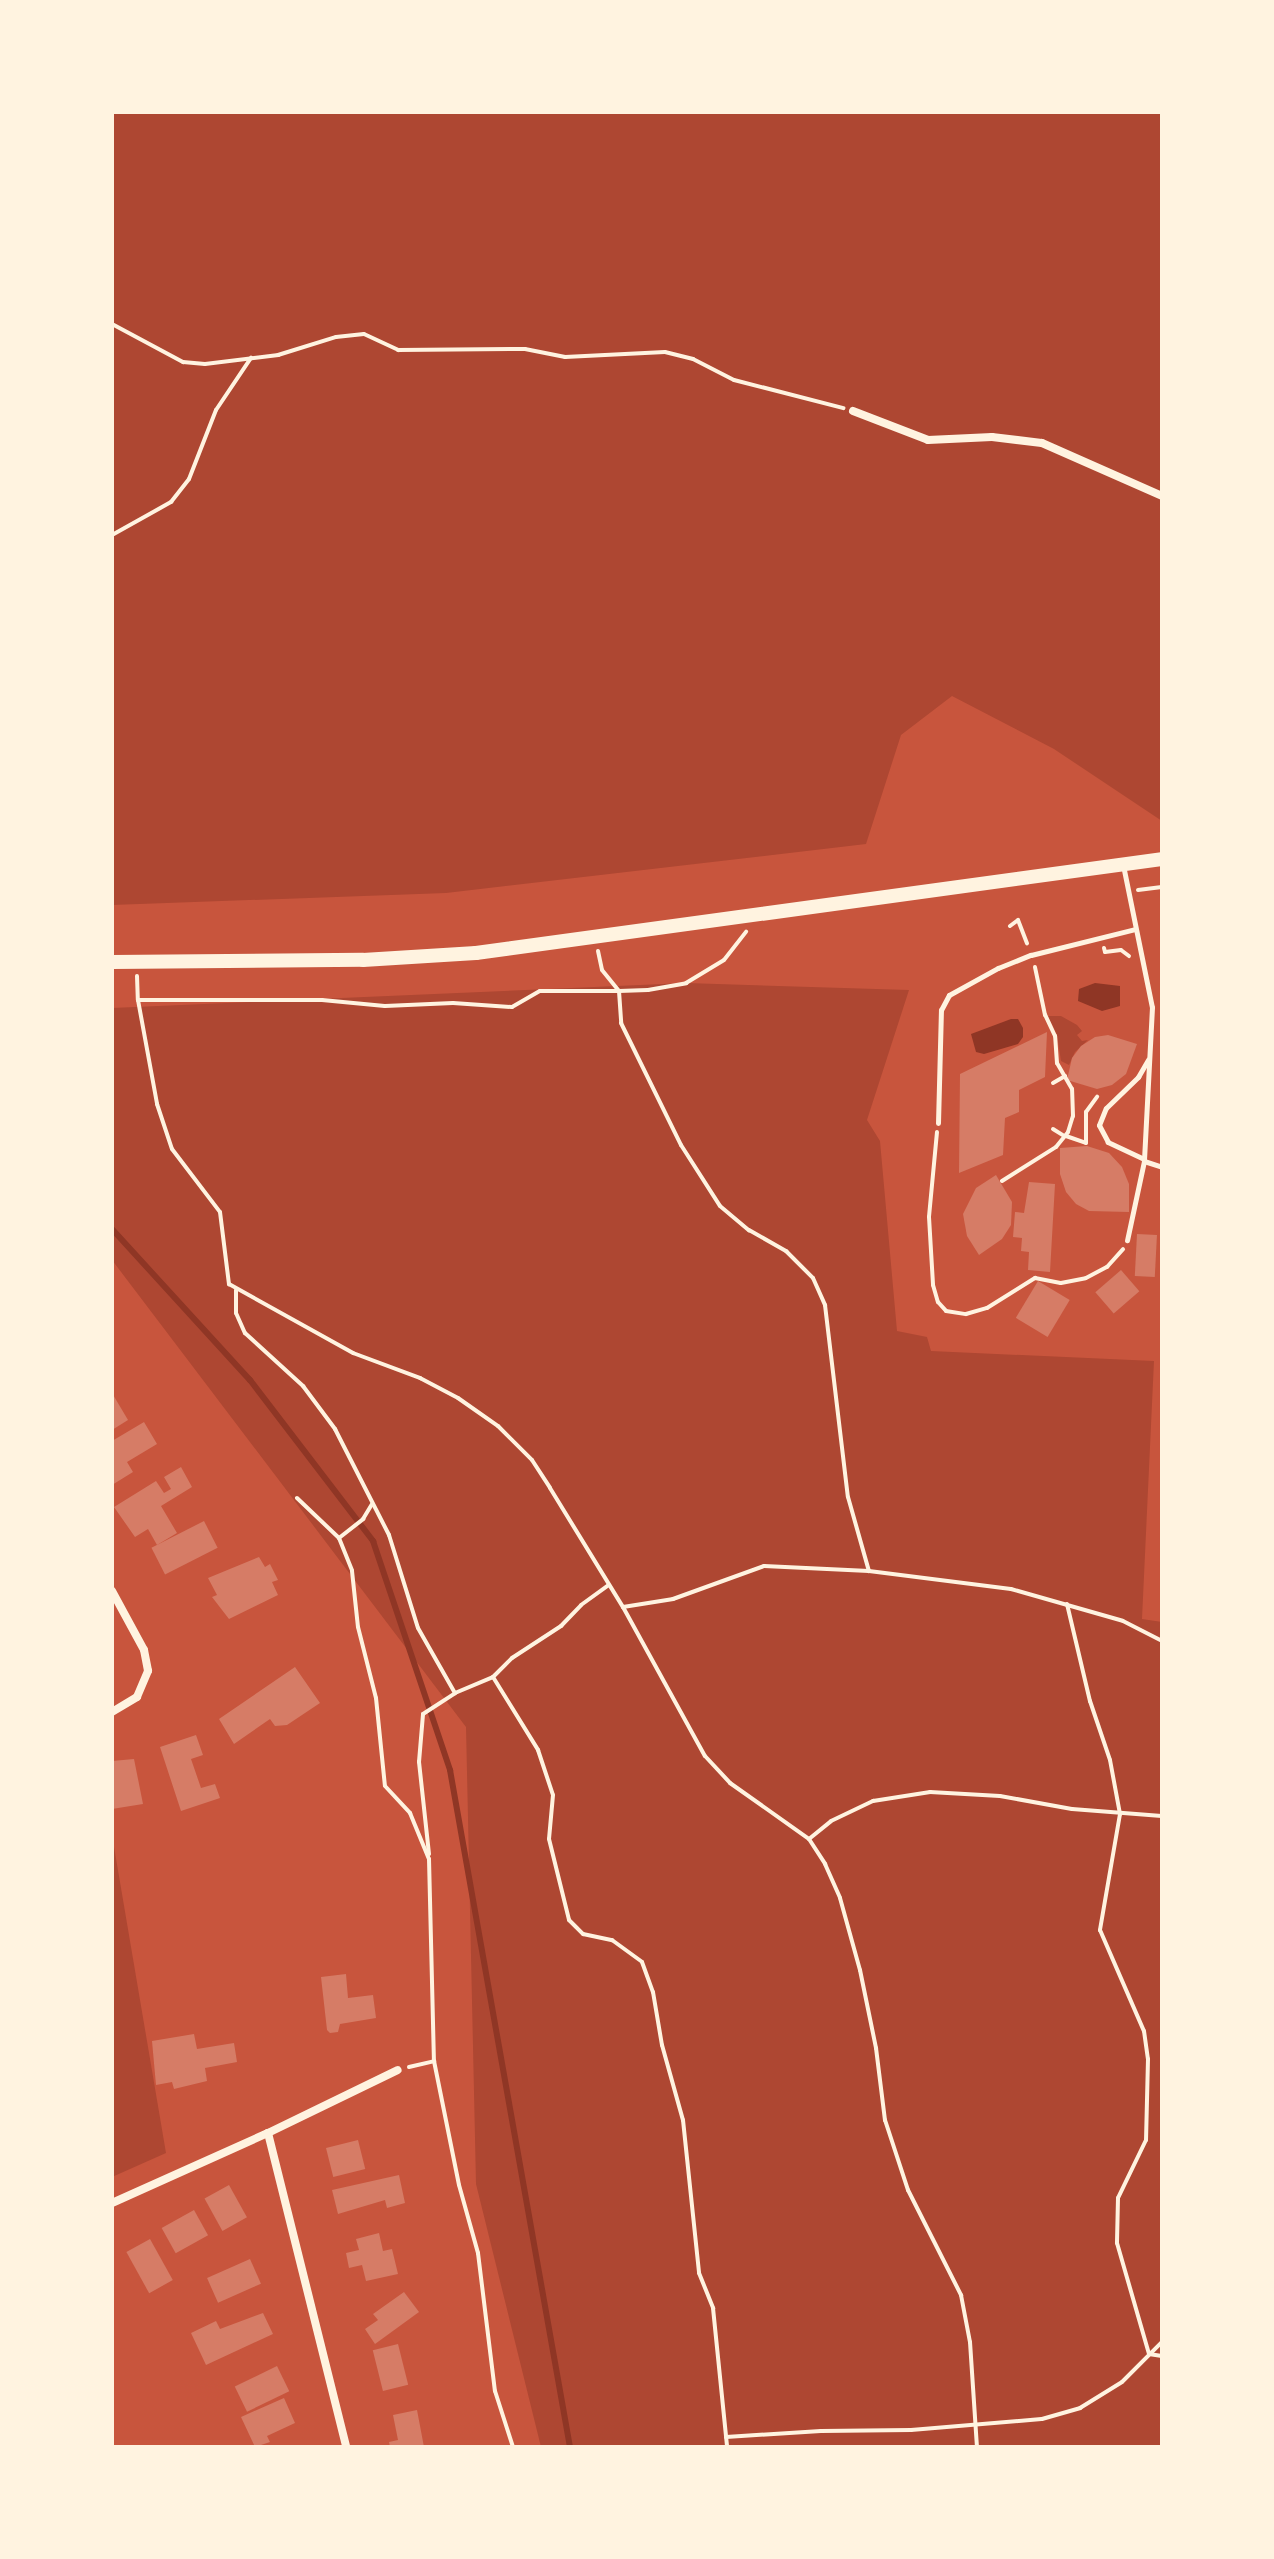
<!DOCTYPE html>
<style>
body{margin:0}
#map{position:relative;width:1274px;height:2559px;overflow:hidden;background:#c8553d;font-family:"Crimson Pro",serif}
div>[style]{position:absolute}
.green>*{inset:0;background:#ae4732}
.water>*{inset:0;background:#8f3625}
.stream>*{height:6px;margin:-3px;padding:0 3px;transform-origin:3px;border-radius:3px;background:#8f3625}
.building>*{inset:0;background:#d67c66;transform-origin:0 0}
.path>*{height:4px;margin:-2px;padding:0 2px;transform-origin:2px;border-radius:2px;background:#fff3e0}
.service>*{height:5px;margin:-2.5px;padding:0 2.5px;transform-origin:2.5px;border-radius:2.5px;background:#fff3e0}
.minor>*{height:8px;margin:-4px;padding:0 4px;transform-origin:4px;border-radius:4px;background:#fff3e0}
.tertiary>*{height:14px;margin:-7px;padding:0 7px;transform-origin:7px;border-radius:7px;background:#fff3e0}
span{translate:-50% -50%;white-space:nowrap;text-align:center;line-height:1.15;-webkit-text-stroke:7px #fff3e0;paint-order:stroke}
.frame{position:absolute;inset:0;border:114px solid #fff3e0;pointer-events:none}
</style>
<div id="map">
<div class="green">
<div style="clip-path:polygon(112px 112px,1162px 112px,1162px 821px,1054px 749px,952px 696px,901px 735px,866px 844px,446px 893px,112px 905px)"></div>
<div style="clip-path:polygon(686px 983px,909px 990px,867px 1120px,880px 1141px,897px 1331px,927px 1337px,931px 1351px,1154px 1361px,1142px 1619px,1162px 1622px,1162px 2447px,541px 2447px,476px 2184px,466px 1727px,112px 1260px,112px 1008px)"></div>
<div style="clip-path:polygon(1061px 1016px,1077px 1025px,1082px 1031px,1077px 1035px,1082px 1041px,1088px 1040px,1075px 1052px,1069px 1065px,1061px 1061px,1057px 1035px,1048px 1016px)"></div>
<div style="clip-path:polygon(112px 1835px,166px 2153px,112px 2177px)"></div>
</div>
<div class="water">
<div style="clip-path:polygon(1095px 983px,1120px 986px,1120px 1006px,1102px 1011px,1078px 1001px,1079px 989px)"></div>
<div style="clip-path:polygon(1011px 1019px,1018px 1019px,1023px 1028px,1023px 1037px,1018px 1044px,984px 1054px,976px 1052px,971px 1034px)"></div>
</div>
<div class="stream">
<div style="left:112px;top:1229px;width:205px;rotate:47.6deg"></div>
<div style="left:250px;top:1380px;width:203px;rotate:52.6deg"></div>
<div style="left:373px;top:1541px;width:242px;rotate:71.4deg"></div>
<div style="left:450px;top:1770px;width:688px;rotate:79.95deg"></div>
</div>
<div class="building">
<div style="clip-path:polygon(1047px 1032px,1045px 1077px,1019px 1090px,1019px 1112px,1005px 1118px,1003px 1155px,959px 1173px,960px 1074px)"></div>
<div style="clip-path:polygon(1108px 1035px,1137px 1044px,1126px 1074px,1112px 1085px,1097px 1089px,1067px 1080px,1072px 1058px,1081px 1046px,1095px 1037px)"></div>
<div style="clip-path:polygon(1087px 1146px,1109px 1153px,1122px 1167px,1129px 1184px,1129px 1212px,1089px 1211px,1076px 1204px,1066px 1192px,1060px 1174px,1060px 1148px)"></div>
<div style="clip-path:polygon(996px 1175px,1012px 1202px,1011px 1225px,1002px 1239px,979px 1255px,967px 1236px,963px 1214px,976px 1188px)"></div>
<div style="clip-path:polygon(1029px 1182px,1055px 1184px,1050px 1272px,1028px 1270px,1029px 1252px,1021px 1251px,1022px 1238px,1013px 1237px,1015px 1212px,1024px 1213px)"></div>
<div style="left:1137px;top:1234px;width:20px;height:42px;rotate:3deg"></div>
<div style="left:1121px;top:1270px;width:28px;height:34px;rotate:49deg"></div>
<div style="left:1038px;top:1281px;width:37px;height:43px;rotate:31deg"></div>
<div style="clip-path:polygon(112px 1393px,128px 1420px,112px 1430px)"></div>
<div style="clip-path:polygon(144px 1422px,157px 1444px,127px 1462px,133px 1472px,112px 1485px,112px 1441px)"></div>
<div style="clip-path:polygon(181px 1467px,192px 1487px,161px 1506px,177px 1533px,157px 1545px,148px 1529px,135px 1537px,114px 1507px,156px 1481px,164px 1493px,171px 1489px,164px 1477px)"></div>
<div style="left:204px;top:1521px;width:30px;height:59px;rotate:63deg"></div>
<div style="clip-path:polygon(259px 1557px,265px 1567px,270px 1564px,278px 1580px,272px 1582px,278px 1595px,229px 1619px,212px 1597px,217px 1595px,208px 1578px)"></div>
<div style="clip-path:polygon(295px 1667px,320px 1703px,287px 1725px,275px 1726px,270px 1719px,234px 1744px,219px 1719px)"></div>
<div style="clip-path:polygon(196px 1735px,203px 1755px,191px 1759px,201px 1788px,215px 1784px,220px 1798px,181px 1811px,160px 1747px)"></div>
<div style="clip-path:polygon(134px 1759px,143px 1804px,112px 1809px,112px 1761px)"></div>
<div style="clip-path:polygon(346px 1974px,348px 1998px,373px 1995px,376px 2018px,340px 2024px,338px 2032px,330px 2033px,327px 2030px,321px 1977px)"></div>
<div style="clip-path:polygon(194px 2034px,197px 2049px,234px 2043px,237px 2062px,205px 2068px,207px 2081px,174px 2089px,172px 2082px,156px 2085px,152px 2041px)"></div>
<div style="left:358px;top:2140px;width:30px;height:33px;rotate:76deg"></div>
<div style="clip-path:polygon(399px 2175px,405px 2203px,387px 2208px,385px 2200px,338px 2214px,332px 2190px)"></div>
<div style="left:229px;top:2185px;width:37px;height:28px;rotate:61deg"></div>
<div style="left:194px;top:2210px;width:29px;height:37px;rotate:61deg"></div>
<div style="clip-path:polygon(379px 2233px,383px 2251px,392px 2249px,398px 2274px,366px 2281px,362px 2265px,349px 2268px,346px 2253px,359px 2250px,356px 2239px)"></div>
<div style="left:150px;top:2239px;width:47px;height:27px;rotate:61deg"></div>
<div style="left:250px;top:2259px;width:27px;height:47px;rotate:66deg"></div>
<div style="clip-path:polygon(404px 2292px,419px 2312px,375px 2344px,365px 2329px,378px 2320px,373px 2314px)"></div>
<div style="clip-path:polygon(263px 2313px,273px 2334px,206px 2365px,191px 2333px,216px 2321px,220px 2329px)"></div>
<div style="left:398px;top:2344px;width:42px;height:26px;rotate:76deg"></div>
<div style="left:277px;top:2366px;width:28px;height:47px;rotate:64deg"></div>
<div style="clip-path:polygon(284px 2398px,295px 2423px,267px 2436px,270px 2442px,255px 2447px,241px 2417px)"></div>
<div style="clip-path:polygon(417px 2410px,424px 2447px,390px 2447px,389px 2442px,398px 2440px,393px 2415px)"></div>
</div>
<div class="path">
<div style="left:112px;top:324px;width:81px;rotate:28.2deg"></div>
<div style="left:183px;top:362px;width:22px;rotate:5deg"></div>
<div style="left:205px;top:364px;width:74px;rotate:-7deg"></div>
<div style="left:278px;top:355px;width:61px;rotate:-17.2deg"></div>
<div style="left:336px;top:337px;width:28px;rotate:-6deg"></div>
<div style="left:364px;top:334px;width:38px;rotate:25deg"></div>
<div style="left:398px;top:350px;width:127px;rotate:-0.5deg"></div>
<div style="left:525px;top:349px;width:41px;rotate:11.3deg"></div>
<div style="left:565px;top:357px;width:100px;rotate:-2.9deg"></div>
<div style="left:665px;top:352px;width:29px;rotate:14deg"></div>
<div style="left:693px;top:359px;width:46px;rotate:27.1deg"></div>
<div style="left:734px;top:380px;width:113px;rotate:14.4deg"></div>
<div style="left:112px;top:535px;width:68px;rotate:-29.2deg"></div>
<div style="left:171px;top:502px;width:29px;rotate:-52deg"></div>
<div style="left:189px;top:479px;width:74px;rotate:-68.6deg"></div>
<div style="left:216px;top:410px;width:63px;rotate:-56.1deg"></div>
<div style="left:1138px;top:890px;width:24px;rotate:-7deg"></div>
<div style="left:1010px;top:926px;width:10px;rotate:-37deg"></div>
<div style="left:1018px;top:920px;width:25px;rotate:69deg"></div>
<div style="left:1104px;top:948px;width:4px;rotate:76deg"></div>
<div style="left:1105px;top:952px;width:16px;rotate:-7deg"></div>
<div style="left:1121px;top:950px;width:10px;rotate:37deg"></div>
<div style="left:598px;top:951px;width:19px;rotate:78deg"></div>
<div style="left:602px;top:970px;width:27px;rotate:51deg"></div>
<div style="left:619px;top:991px;width:29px;rotate:-2deg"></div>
<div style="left:648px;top:990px;width:39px;rotate:-10deg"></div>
<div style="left:686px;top:983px;width:44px;rotate:-31.2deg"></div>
<div style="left:724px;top:960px;width:36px;rotate:-52deg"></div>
<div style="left:137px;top:976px;width:24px;rotate:88deg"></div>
<div style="left:138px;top:1000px;width:106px;rotate:79.6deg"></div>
<div style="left:157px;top:1104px;width:47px;rotate:71.6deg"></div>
<div style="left:172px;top:1149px;width:79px;rotate:52.7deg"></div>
<div style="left:220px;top:1212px;width:73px;rotate:82.9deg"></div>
<div style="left:229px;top:1284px;width:142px;rotate:29.1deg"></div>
<div style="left:353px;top:1353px;width:72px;rotate:20.5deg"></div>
<div style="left:420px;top:1378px;width:43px;rotate:27.8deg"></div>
<div style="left:458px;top:1398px;width:49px;rotate:35deg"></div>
<div style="left:498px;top:1426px;width:48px;rotate:45deg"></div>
<div style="left:532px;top:1460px;width:33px;rotate:57deg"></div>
<div style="left:550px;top:1488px;width:140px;rotate:58.5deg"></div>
<div style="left:623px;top:1607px;width:170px;rotate:61.2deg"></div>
<div style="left:705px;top:1756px;width:37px;rotate:47deg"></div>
<div style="left:730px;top:1783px;width:97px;rotate:35.3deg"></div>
<div style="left:809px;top:1839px;width:30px;rotate:57deg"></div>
<div style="left:825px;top:1864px;width:37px;rotate:66deg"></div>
<div style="left:840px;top:1898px;width:75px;rotate:74.5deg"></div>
<div style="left:860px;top:1970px;width:80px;rotate:78.4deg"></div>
<div style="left:876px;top:2048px;width:73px;rotate:82.9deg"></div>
<div style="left:885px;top:2120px;width:74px;rotate:71.8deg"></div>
<div style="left:908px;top:2190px;width:118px;rotate:63.2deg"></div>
<div style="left:961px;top:2295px;width:48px;rotate:79.2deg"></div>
<div style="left:970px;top:2342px;width:105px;rotate:86.2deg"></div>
<div style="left:138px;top:1000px;width:184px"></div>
<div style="left:322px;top:1000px;width:63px;rotate:5.4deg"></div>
<div style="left:385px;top:1006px;width:68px;rotate:-2.5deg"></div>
<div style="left:453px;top:1003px;width:59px;rotate:3.9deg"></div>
<div style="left:512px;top:1007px;width:32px;rotate:-30deg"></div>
<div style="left:540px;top:991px;width:79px"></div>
<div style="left:619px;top:991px;width:32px;rotate:86deg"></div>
<div style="left:621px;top:1023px;width:136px;rotate:63.8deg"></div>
<div style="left:681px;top:1145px;width:72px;rotate:57.4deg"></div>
<div style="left:720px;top:1206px;width:38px;rotate:40deg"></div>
<div style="left:749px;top:1230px;width:43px;rotate:29.6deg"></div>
<div style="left:786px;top:1251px;width:38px;rotate:45deg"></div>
<div style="left:813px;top:1278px;width:30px;rotate:66deg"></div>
<div style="left:825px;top:1305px;width:193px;rotate:83.2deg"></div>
<div style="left:848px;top:1497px;width:77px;rotate:74.2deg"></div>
<div style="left:1053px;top:1083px;width:14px;rotate:-30deg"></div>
<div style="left:1053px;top:1129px;width:13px;rotate:32deg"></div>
<div style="left:937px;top:1132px;width:85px;rotate:95.4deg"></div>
<div style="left:929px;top:1217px;width:68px;rotate:86.6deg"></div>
<div style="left:933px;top:1285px;width:18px;rotate:74deg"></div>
<div style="left:938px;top:1302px;width:12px;rotate:48deg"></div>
<div style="left:946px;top:1311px;width:20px;rotate:9deg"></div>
<div style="left:966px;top:1314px;width:22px;rotate:-16deg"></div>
<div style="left:987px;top:1308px;width:57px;rotate:-32deg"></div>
<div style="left:1035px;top:1278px;width:26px;rotate:11deg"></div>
<div style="left:1061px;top:1283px;width:25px;rotate:-11deg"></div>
<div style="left:1086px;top:1278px;width:24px;rotate:-28deg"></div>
<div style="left:1107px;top:1267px;width:24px;rotate:-48deg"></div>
<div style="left:1066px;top:1136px;width:21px;rotate:19deg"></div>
<div style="left:1086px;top:1143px;width:31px;rotate:-90deg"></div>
<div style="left:1086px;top:1112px;width:19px;rotate:-54deg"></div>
<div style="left:1002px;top:1181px;width:64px;rotate:-32.2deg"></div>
<div style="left:1056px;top:1147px;width:19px;rotate:-51deg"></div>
<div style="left:1068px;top:1132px;width:17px;rotate:-73deg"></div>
<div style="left:1073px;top:1116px;width:27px;rotate:-92deg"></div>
<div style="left:1072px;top:1089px;width:30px;rotate:-120deg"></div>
<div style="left:1057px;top:1063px;width:27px;rotate:-94deg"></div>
<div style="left:1055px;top:1036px;width:23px;rotate:-115deg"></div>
<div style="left:1045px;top:1015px;width:49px;rotate:-101.8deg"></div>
<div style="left:236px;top:1290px;width:23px;rotate:90deg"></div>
<div style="left:236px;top:1313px;width:22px;rotate:66deg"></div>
<div style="left:245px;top:1333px;width:79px;rotate:42.4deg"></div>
<div style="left:303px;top:1386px;width:54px;rotate:53.3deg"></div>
<div style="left:335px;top:1429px;width:119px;rotate:63deg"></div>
<div style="left:389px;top:1535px;width:97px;rotate:72.7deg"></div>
<div style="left:418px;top:1628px;width:75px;rotate:60.4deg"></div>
<div style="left:297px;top:1498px;width:58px;rotate:43.6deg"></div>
<div style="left:339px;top:1538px;width:35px;rotate:68deg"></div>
<div style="left:352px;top:1571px;width:56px;rotate:83.9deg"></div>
<div style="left:358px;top:1627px;width:73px;rotate:75.8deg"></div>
<div style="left:376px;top:1698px;width:88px;rotate:84.2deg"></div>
<div style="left:385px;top:1786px;width:37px;rotate:47deg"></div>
<div style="left:410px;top:1813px;width:50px;rotate:67.6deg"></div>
<div style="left:429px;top:1859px;width:202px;rotate:88.6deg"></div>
<div style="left:434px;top:2061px;width:126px;rotate:78.6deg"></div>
<div style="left:459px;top:2185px;width:71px;rotate:74.4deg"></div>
<div style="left:478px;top:2253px;width:139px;rotate:83deg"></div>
<div style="left:495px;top:2391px;width:59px;rotate:72.2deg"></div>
<div style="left:339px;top:1538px;width:31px;rotate:-38deg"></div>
<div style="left:363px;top:1519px;width:17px;rotate:-59deg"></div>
<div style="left:1067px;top:1604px;width:100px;rotate:76.7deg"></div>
<div style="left:1090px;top:1701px;width:62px;rotate:71.3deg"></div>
<div style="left:1110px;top:1760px;width:55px;rotate:79.5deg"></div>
<div style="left:1120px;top:1814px;width:118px;rotate:99.8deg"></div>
<div style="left:1100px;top:1930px;width:110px;rotate:66.5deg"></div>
<div style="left:1144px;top:2031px;width:28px;rotate:82deg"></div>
<div style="left:1148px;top:2059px;width:81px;rotate:91.4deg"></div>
<div style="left:1146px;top:2140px;width:64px;rotate:115.8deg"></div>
<div style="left:1118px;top:2198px;width:45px;rotate:91.3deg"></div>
<div style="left:1117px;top:2243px;width:116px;rotate:73.9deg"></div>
<div style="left:1149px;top:2354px;width:13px;rotate:9deg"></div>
<div style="left:623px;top:1607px;width:51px;rotate:-9.1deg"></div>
<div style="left:673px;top:1599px;width:97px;rotate:-19.9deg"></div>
<div style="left:764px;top:1566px;width:105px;rotate:2.7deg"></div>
<div style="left:869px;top:1571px;width:143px;rotate:7.2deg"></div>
<div style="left:1011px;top:1589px;width:116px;rotate:15.9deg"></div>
<div style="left:1123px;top:1621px;width:44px;rotate:27.1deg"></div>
<div style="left:493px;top:1677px;width:86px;rotate:58.3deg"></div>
<div style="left:538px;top:1750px;width:47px;rotate:71.6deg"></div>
<div style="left:553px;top:1795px;width:44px;rotate:95.2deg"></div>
<div style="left:549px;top:1839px;width:83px;rotate:76.1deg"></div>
<div style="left:569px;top:1920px;width:20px;rotate:45deg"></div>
<div style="left:583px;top:1934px;width:30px;rotate:12deg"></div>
<div style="left:612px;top:1940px;width:37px;rotate:36deg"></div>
<div style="left:642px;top:1962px;width:32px;rotate:70deg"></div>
<div style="left:653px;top:1992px;width:54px;rotate:80.4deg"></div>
<div style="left:662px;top:2045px;width:78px;rotate:74.4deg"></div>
<div style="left:683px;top:2120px;width:154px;rotate:84deg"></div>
<div style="left:699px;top:2273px;width:38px;rotate:68deg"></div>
<div style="left:713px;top:2308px;width:140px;rotate:84.2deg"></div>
<div style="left:809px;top:1839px;width:28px;rotate:-39deg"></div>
<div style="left:831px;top:1821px;width:47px;rotate:-25.5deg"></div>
<div style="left:873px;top:1801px;width:58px;rotate:-9deg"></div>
<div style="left:930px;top:1792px;width:70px;rotate:3.3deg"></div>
<div style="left:1000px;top:1796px;width:73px;rotate:10.2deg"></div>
<div style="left:1072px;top:1809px;width:90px;rotate:4.4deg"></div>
<div style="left:429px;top:1854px;width:93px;rotate:-96.2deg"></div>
<div style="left:419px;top:1762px;width:48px;rotate:-85.2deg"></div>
<div style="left:423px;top:1714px;width:38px;rotate:-33deg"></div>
<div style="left:455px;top:1693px;width:41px;rotate:-22.8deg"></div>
<div style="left:493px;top:1677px;width:27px;rotate:-45deg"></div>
<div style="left:512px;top:1658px;width:59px;rotate:-33.1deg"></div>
<div style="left:561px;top:1626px;width:29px;rotate:-46deg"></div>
<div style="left:581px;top:1605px;width:34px;rotate:-36deg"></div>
<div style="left:409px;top:2067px;width:26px;rotate:-13deg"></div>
<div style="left:726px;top:2437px;width:95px;rotate:-3.6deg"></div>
<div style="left:821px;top:2431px;width:90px;rotate:-0.6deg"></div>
<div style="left:911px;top:2430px;width:131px;rotate:-4.8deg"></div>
<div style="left:1042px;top:2419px;width:40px;rotate:-16deg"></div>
<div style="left:1080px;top:2408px;width:49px;rotate:-31.8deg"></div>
<div style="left:1122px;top:2382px;width:57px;rotate:-45deg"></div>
</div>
<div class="service">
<div style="left:1123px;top:865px;width:145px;rotate:78.5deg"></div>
<div style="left:1152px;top:1007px;width:154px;rotate:93deg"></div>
<div style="left:1144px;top:1161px;width:81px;rotate:102.1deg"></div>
<div style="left:938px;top:1123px;width:113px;rotate:-88.5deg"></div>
<div style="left:941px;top:1010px;width:17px;rotate:-62deg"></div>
<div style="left:949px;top:995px;width:56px;rotate:-28.9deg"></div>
<div style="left:998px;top:968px;width:35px;rotate:-22deg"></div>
<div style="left:1031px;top:955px;width:107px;rotate:-14deg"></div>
<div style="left:1144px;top:1159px;width:40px;rotate:-155deg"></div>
<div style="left:1108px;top:1142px;width:19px;rotate:-118deg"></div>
<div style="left:1099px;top:1125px;width:18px;rotate:-68deg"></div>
<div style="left:1106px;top:1108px;width:45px;rotate:-44.1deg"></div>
<div style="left:1138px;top:1077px;width:20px;rotate:-60deg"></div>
<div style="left:1144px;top:1161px;width:19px;rotate:18deg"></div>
</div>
<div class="minor">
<div style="left:853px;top:411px;width:80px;rotate:21.1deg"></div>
<div style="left:928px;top:440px;width:64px;rotate:-2.7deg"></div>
<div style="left:992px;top:437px;width:50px;rotate:6.8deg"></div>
<div style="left:1042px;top:443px;width:131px;rotate:23.8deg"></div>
<div style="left:112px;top:1591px;width:67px;rotate:61.5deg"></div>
<div style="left:144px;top:1650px;width:21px;rotate:79deg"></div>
<div style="left:148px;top:1671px;width:28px;rotate:113deg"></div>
<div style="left:137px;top:1697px;width:29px;rotate:149deg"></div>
<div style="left:268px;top:2133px;width:324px;rotate:76deg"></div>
<div style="left:112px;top:2203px;width:171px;rotate:-24.2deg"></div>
<div style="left:268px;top:2133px;width:144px;rotate:-25.9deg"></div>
</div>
<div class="tertiary">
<div style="left:112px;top:962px;width:251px;rotate:-0.5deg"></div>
<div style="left:363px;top:960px;width:113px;rotate:-3.5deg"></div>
<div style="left:476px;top:953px;width:692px;rotate:-7.8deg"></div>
</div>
<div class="frame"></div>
</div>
